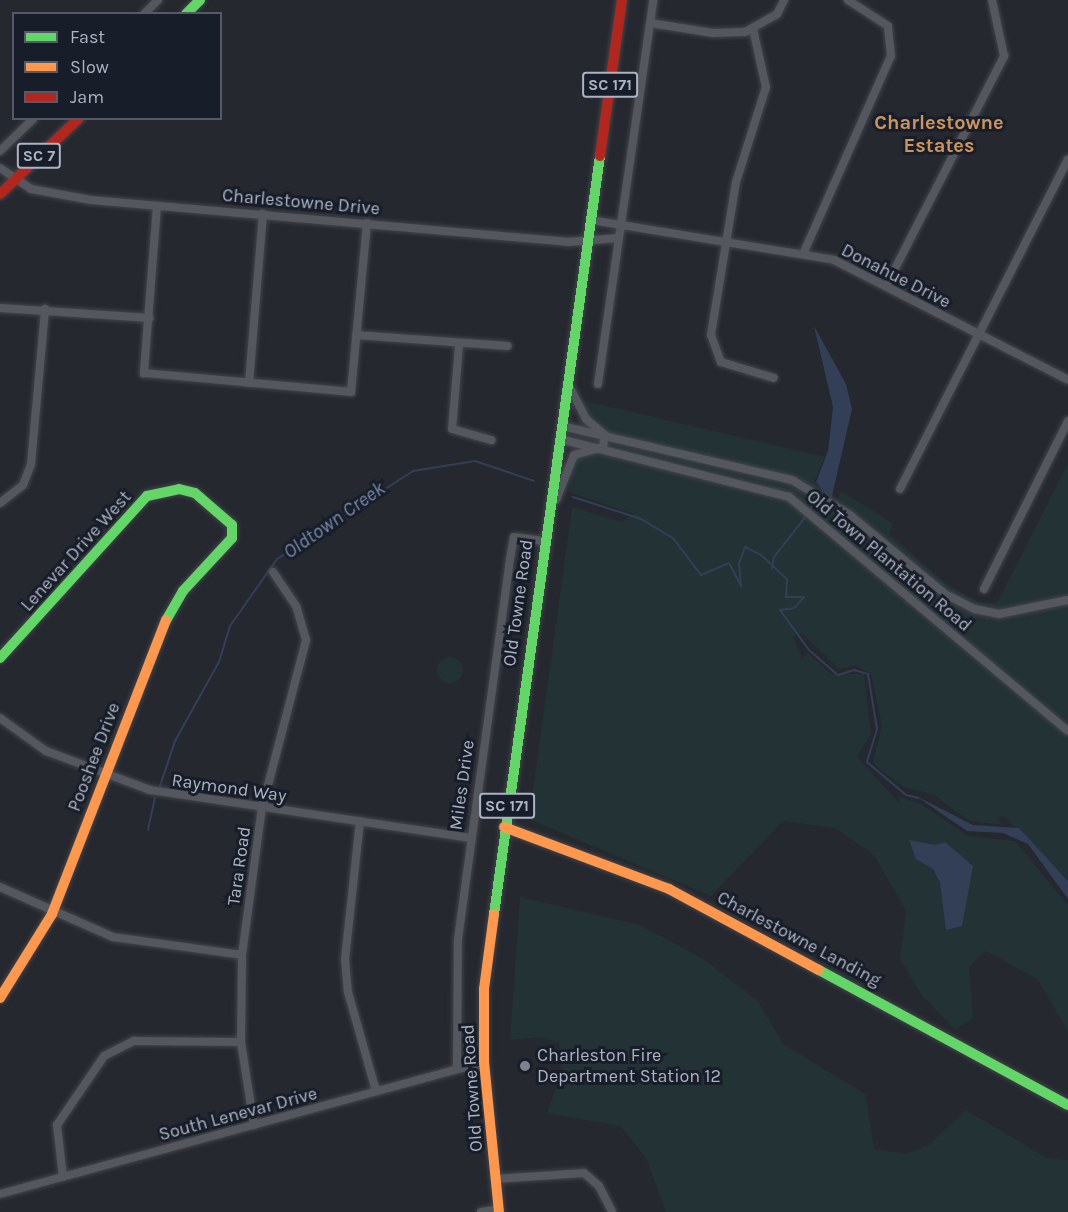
<!DOCTYPE html>
<style>
body{margin:0}
#map{position:relative;width:1068px;height:1212px;overflow:hidden;background:#25282f;font-family:Karla,sans-serif}
div>[style]{position:absolute}
.green>*{inset:0;background:#223235}
.round{border-radius:50%}
.water>*{inset:0;background:#323f57}
.stream>*{height:2px;margin:-1px;padding:0 1px;transform-origin:1px;border-radius:1px;background:#323f57}
.roads{filter:drop-shadow(0 0 2px #42444a) drop-shadow(0 0 2px #42444a)}
.street>*{height:8px;margin:-4px;padding:0 4px;transform-origin:4px;border-radius:4px;background:#54575e}
.fast>*{height:10px;margin:-5px;padding:0 5px;transform-origin:5px;border-radius:5px;background:#63d668}
.slow>*{height:10px;margin:-5px;padding:0 5px;transform-origin:5px;border-radius:5px;background:#ff974d}
.jam>*{height:10px;margin:-5px;padding:0 5px;transform-origin:5px;border-radius:5px;background:#b3261e}
.dots>*{width:16px;height:16px;translate:-50% -50%;box-sizing:border-box;border:3px solid #181e29;border-radius:50%}
span{translate:-50% -50%;white-space:nowrap;text-align:center;line-height:1.15;-webkit-text-stroke:6px #181e29;paint-order:stroke}
.shield-label span{padding:2px 4px;background:#181e29;border:2px solid;border-radius:4px;-webkit-text-stroke-width:0}
.shield-label{font-size:16px;color:#adb3c2;font-weight:700}
.street-label{font-size:18px;color:#adb3c2}
.poi-label{font-size:18px;color:#adb3c2}
.left{translate:0 -50%;text-align:left}
.neighbourhood-label{font-size:20px;color:#cd955c;font-weight:700}
.water-label{font-size:20px;color:#7588aa;font-style:italic}
.legend{position:absolute;left:12px;top:12px;width:210px;height:108px;box-sizing:border-box;background:#181e29;border:2px solid #545a66;margin:0;padding:8px 10px;list-style:none;font-size:18px;color:#adb3c2}
.legend li{display:flex;align-items:center;gap:12px;height:30px}
.legend b{width:30px;border:2px solid #545a66}
</style>
<div id="map">
<div class="green">
<div style="clip-path:polygon(581px 400px,825px 457px,814px 482px,838px 499px,841px 491px,894px 524px,889px 533px,948px 585px,978px 602px,997px 603px,1068px 463px,1068px 880px,1004px 816px,997px 818px,1003px 825px,969px 821px,933px 794px,905px 788px,878px 768px,873px 762px,882px 726px,871px 674px,855px 665px,839px 669px,802px 633px,793px 637px,802px 658px,808px 653px,831px 674px,864px 674px,871px 734px,857px 757px,900px 804px,898px 796px,921px 804px,968px 836px,1015px 841px,1068px 905px,1068px 1032px,1038px 980px,986px 951px,969px 967px,973px 1018px,955px 1030px,921px 994px,900px 959px,906px 911px,874px 855px,835px 828px,783px 821px,711px 896px,529px 819px,572px 507px,622px 522px,634px 514px,569px 492px)"></div>
<div class="round" style="left:437px;top:657px;width:26px;height:26px"></div>
<div style="clip-path:polygon(520px 897px,640px 925px,702px 958px,758px 1001px,783px 1044px,865px 1094px,874px 1149px,906px 1154px,930px 1144px,966px 1110px,1047px 1158px,1068px 1160px,1068px 1212px,666px 1212px,646px 1158px,620px 1126px,547px 1113px,562px 1071px,559px 1043px,542px 1037px,510px 1040px)"></div>
</div>
<div class="water">
<div style="clip-path:polygon(814px 326px,846px 384px,852px 409px,831px 500px,816px 482px,828px 451px,833px 407px)"></div>
<div style="clip-path:polygon(916px 796px,973px 825px,1019px 828px,1068px 881px,1068px 899px,1028px 844px,1003px 833px,967px 831px)"></div>
<div style="clip-path:polygon(909px 840px,935px 845px,945px 842px,973px 866px,962px 926px,946px 930px,940px 882px,933px 869px,916px 859px)"></div>
</div>
<div class="stream">
<div style="left:573px;top:497px;width:71px;rotate:17.9deg"></div>
<div style="left:641px;top:519px;width:37px;rotate:31deg"></div>
<div style="left:673px;top:538px;width:46px;rotate:52.9deg"></div>
<div style="left:701px;top:575px;width:30px;rotate:-23deg"></div>
<div style="left:729px;top:563px;width:26px;rotate:62deg"></div>
<div style="left:741px;top:586px;width:22px;rotate:-95deg"></div>
<div style="left:739px;top:564px;width:18px;rotate:-71deg"></div>
<div style="left:745px;top:547px;width:18px;rotate:27deg"></div>
<div style="left:761px;top:555px;width:35px;rotate:43deg"></div>
<div style="left:787px;top:579px;width:18px;rotate:93deg"></div>
<div style="left:786px;top:597px;width:18px"></div>
<div style="left:804px;top:597px;width:15px;rotate:132deg"></div>
<div style="left:794px;top:608px;width:14px;rotate:172deg"></div>
<div style="left:780px;top:610px;width:49px;rotate:54.1deg"></div>
<div style="left:809px;top:650px;width:38px;rotate:41deg"></div>
<div style="left:838px;top:675px;width:17px;rotate:-17deg"></div>
<div style="left:854px;top:670px;width:15px;rotate:16deg"></div>
<div style="left:868px;top:674px;width:56px;rotate:80.7deg"></div>
<div style="left:877px;top:729px;width:34px;rotate:107deg"></div>
<div style="left:867px;top:762px;width:51px;rotate:40.2deg"></div>
<div style="left:906px;top:795px;width:13px;rotate:13deg"></div>
<div style="left:809px;top:511px;width:15px;rotate:-53deg"></div>
<div style="left:772px;top:568px;width:11px;rotate:-80deg"></div>
<div style="left:774px;top:557px;width:52px;rotate:-52deg"></div>
<div style="left:160px;top:786px;width:47px;rotate:-71.6deg"></div>
<div style="left:175px;top:741px;width:90px;rotate:-60.9deg"></div>
<div style="left:219px;top:662px;width:38px;rotate:-73deg"></div>
<div style="left:230px;top:626px;width:82px;rotate:-55deg"></div>
<div style="left:277px;top:559px;width:162px;rotate:-32.9deg"></div>
<div style="left:413px;top:471px;width:63px;rotate:-9.2deg"></div>
<div style="left:475px;top:461px;width:62px;rotate:18.7deg"></div>
<div style="left:148px;top:830px;width:33px;rotate:-78deg"></div>
</div>
<div class="roads">
<div class="street">
<div style="left:144px;top:14px;width:20px;rotate:-45deg"></div>
<div style="left:650px;top:23px;width:64px;rotate:9deg"></div>
<div style="left:713px;top:33px;width:32px;rotate:-2deg"></div>
<div style="left:745px;top:32px;width:37px;rotate:-29deg"></div>
<div style="left:777px;top:14px;width:16px;rotate:-63deg"></div>
<div style="left:753px;top:29px;width:59px;rotate:77.4deg"></div>
<div style="left:766px;top:87px;width:100px;rotate:107.5deg"></div>
<div style="left:736px;top:182px;width:155px;rotate:99.3deg"></div>
<div style="left:711px;top:335px;width:29px;rotate:70deg"></div>
<div style="left:721px;top:362px;width:55px;rotate:16.8deg"></div>
<div style="left:0;top:151px;width:47px;rotate:-44.1deg"></div>
<div style="left:0;top:168px;width:37px;rotate:34deg"></div>
<div style="left:31px;top:189px;width:61px;rotate:10.4deg"></div>
<div style="left:91px;top:200px;width:478px;rotate:5deg"></div>
<div style="left:567px;top:242px;width:52px;rotate:-4.4deg"></div>
<div style="left:157px;top:206px;width:168px;rotate:94.5deg"></div>
<div style="left:144px;top:373px;width:208px;rotate:5.2deg"></div>
<div style="left:351px;top:392px;width:170px;rotate:-84.6deg"></div>
<div style="left:591px;top:220px;width:246px;rotate:9.3deg"></div>
<div style="left:834px;top:260px;width:263px;rotate:27.1deg"></div>
<div style="left:804px;top:252px;width:214px;rotate:-66.1deg"></div>
<div style="left:891px;top:56px;width:30px;rotate:-96deg"></div>
<div style="left:888px;top:26px;width:48px;rotate:-147deg"></div>
<div style="left:886px;top:286px;width:259px;rotate:-62.8deg"></div>
<div style="left:1004px;top:56px;width:57px;rotate:-102.1deg"></div>
<div style="left:0;top:308px;width:150px;rotate:3.8deg"></div>
<div style="left:356px;top:335px;width:152px;rotate:4.1deg"></div>
<div style="left:459px;top:346px;width:83px;rotate:94.8deg"></div>
<div style="left:452px;top:429px;width:41px;rotate:15.8deg"></div>
<div style="left:249px;top:383px;width:170px;rotate:-85.3deg"></div>
<div style="left:598px;top:384px;width:388px;rotate:-81.8deg"></div>
<div style="left:562px;top:426px;width:236px;rotate:13.2deg"></div>
<div style="left:792px;top:480px;width:68px;rotate:31.1deg"></div>
<div style="left:850px;top:515px;width:124px;rotate:39.7deg"></div>
<div style="left:945px;top:594px;width:34px;rotate:27deg"></div>
<div style="left:975px;top:609px;width:25px;rotate:12deg"></div>
<div style="left:999px;top:614px;width:70px;rotate:-11.5deg"></div>
<div style="left:560px;top:439px;width:236px;rotate:14.2deg"></div>
<div style="left:789px;top:497px;width:364px;rotate:40deg"></div>
<div style="left:900px;top:489px;width:370px;rotate:-63deg"></div>
<div style="left:556px;top:500px;width:48px;rotate:-68.2deg"></div>
<div style="left:574px;top:455px;width:30px;rotate:-15deg"></div>
<div style="left:603px;top:447px;width:12px;rotate:-81deg"></div>
<div style="left:605px;top:435px;width:25px;rotate:-140deg"></div>
<div style="left:586px;top:419px;width:37px;rotate:-117deg"></div>
<div style="left:0;top:503px;width:29px;rotate:-38deg"></div>
<div style="left:23px;top:485px;width:22px;rotate:-69deg"></div>
<div style="left:31px;top:464px;width:156px;rotate:-84.8deg"></div>
<div style="left:984px;top:589px;width:188px;rotate:-63.4deg"></div>
<div style="left:0;top:718px;width:57px;rotate:35.7deg"></div>
<div style="left:46px;top:751px;width:111px;rotate:20.6deg"></div>
<div style="left:150px;top:790px;width:324px;rotate:8.5deg"></div>
<div style="left:360px;top:821px;width:139px;rotate:96.2deg"></div>
<div style="left:345px;top:959px;width:33px;rotate:85deg"></div>
<div style="left:348px;top:992px;width:103px;rotate:74.2deg"></div>
<div style="left:0;top:887px;width:124px;rotate:23.9deg"></div>
<div style="left:113px;top:937px;width:130px;rotate:7.9deg"></div>
<div style="left:457px;top:1069px;width:130px;rotate:-89.6deg"></div>
<div style="left:458px;top:939px;width:377px;rotate:-82.2deg"></div>
<div style="left:509px;top:565px;width:28px;rotate:-80deg"></div>
<div style="left:514px;top:537px;width:29px;rotate:8deg"></div>
<div style="left:254px;top:1125px;width:84px;rotate:-98.9deg"></div>
<div style="left:241px;top:1042px;width:87px;rotate:-89.3deg"></div>
<div style="left:242px;top:955px;width:148px;rotate:-82.3deg"></div>
<div style="left:262px;top:808px;width:174px;rotate:-75.3deg"></div>
<div style="left:306px;top:640px;width:35px;rotate:-106deg"></div>
<div style="left:296px;top:606px;width:41px;rotate:-124.1deg"></div>
<div style="left:63px;top:1177px;width:52px;rotate:-96.6deg"></div>
<div style="left:57px;top:1125px;width:83px;rotate:-55.7deg"></div>
<div style="left:104px;top:1056px;width:34px;rotate:-27deg"></div>
<div style="left:134px;top:1041px;width:107px;rotate:0.5deg"></div>
<div style="left:495px;top:1179px;width:89px;rotate:-3.9deg"></div>
<div style="left:584px;top:1173px;width:20px;rotate:41deg"></div>
<div style="left:599px;top:1186px;width:29px;rotate:63deg"></div>
<div style="left:0;top:1194px;width:502px;rotate:-15.26deg"></div>
<div style="left:481px;top:1212px;width:18px;rotate:-9deg"></div>
</div>
<div class="fast">
<div style="left:186px;top:14px;width:20px;rotate:-45deg"></div>
<div style="left:0;top:658px;width:219px;rotate:-47.8deg"></div>
<div style="left:147px;top:496px;width:33px;rotate:-12deg"></div>
<div style="left:179px;top:489px;width:16px;rotate:14deg"></div>
<div style="left:195px;top:493px;width:49px;rotate:40.9deg"></div>
<div style="left:232px;top:525px;width:13px;rotate:90deg"></div>
<div style="left:232px;top:538px;width:72px;rotate:132.8deg"></div>
<div style="left:183px;top:591px;width:34px;rotate:120deg"></div>
<div style="left:494px;top:914px;width:765px;rotate:-82.04deg"></div>
<div style="left:819px;top:970px;width:283px;rotate:28.5deg"></div>
</div>
<div class="slow">
<div style="left:504px;top:827px;width:176px;rotate:20.6deg"></div>
<div style="left:669px;top:889px;width:170px;rotate:28.4deg"></div>
<div style="left:494px;top:914px;width:76px;rotate:97.6deg"></div>
<div style="left:484px;top:989px;width:73px;rotate:90deg"></div>
<div style="left:484px;top:1062px;width:151px;rotate:84.3deg"></div>
<div style="left:0;top:998px;width:99px;rotate:-58.2deg"></div>
<div style="left:52px;top:914px;width:315px;rotate:-68.8deg"></div>
</div>
<div class="jam">
<div style="left:600px;top:156px;width:158px;rotate:-82deg"></div>
<div style="left:0;top:194px;width:110px;rotate:-43.9deg"></div>
</div>
</div>
<div class="dots">
<div style="left:525px;top:1066px;background:#7d828f"></div>
</div>
<div class="shield-label">
<span style="left:610px;top:85px">SC 171</span>
<span style="left:39px;top:156px">SC 7</span>
<span style="left:507px;top:806px">SC 171</span>
</div>
<div class="street-label">
<span style="left:301px;top:202px;rotate:5deg">Charlestowne Drive</span>
<span style="left:896px;top:276px;rotate:27deg">Donahue Drive</span>
<span style="left:76px;top:551px;rotate:-48deg">Lenevar Drive West</span>
<span style="left:889px;top:561px;rotate:40deg">Old Town Plantation Road</span>
<span style="left:518px;top:603px;rotate:-82deg">Old Towne Road</span>
<span style="left:94px;top:757px;rotate:-69deg">Pooshee Drive</span>
<span style="left:462px;top:785px;rotate:-82deg">Miles Drive</span>
<span style="left:229px;top:788px;rotate:8deg">Raymond Way</span>
<span style="left:239px;top:866px;rotate:-82deg">Tara Road</span>
<span style="left:799px;top:939px;rotate:28deg">Charlestowne Landing</span>
<span style="left:472px;top:1088px;rotate:-94deg">Old Towne Road</span>
<span style="left:238px;top:1114px;rotate:-15deg">South Lenevar Drive</span>
</div>
<div class="poi-label">
<span class="left" style="left:537px;top:1066px">Charleston Fire<br>Department Station 12</span>
</div>
<div class="neighbourhood-label">
<span style="left:939px;top:134px">Charlestowne<br>Estates</span>
</div>
<div class="water-label">
<span style="left:334px;top:520px;rotate:-35deg">Oldtown Creek</span>
</div>
<ul class="legend">
<li><b style="height:8px;background:#63d668"></b>Fast</li>
<li><b style="height:8px;background:#ff974d"></b>Slow</li>
<li><b style="height:8px;background:#b3261e"></b>Jam</li>
</ul>
</div>
